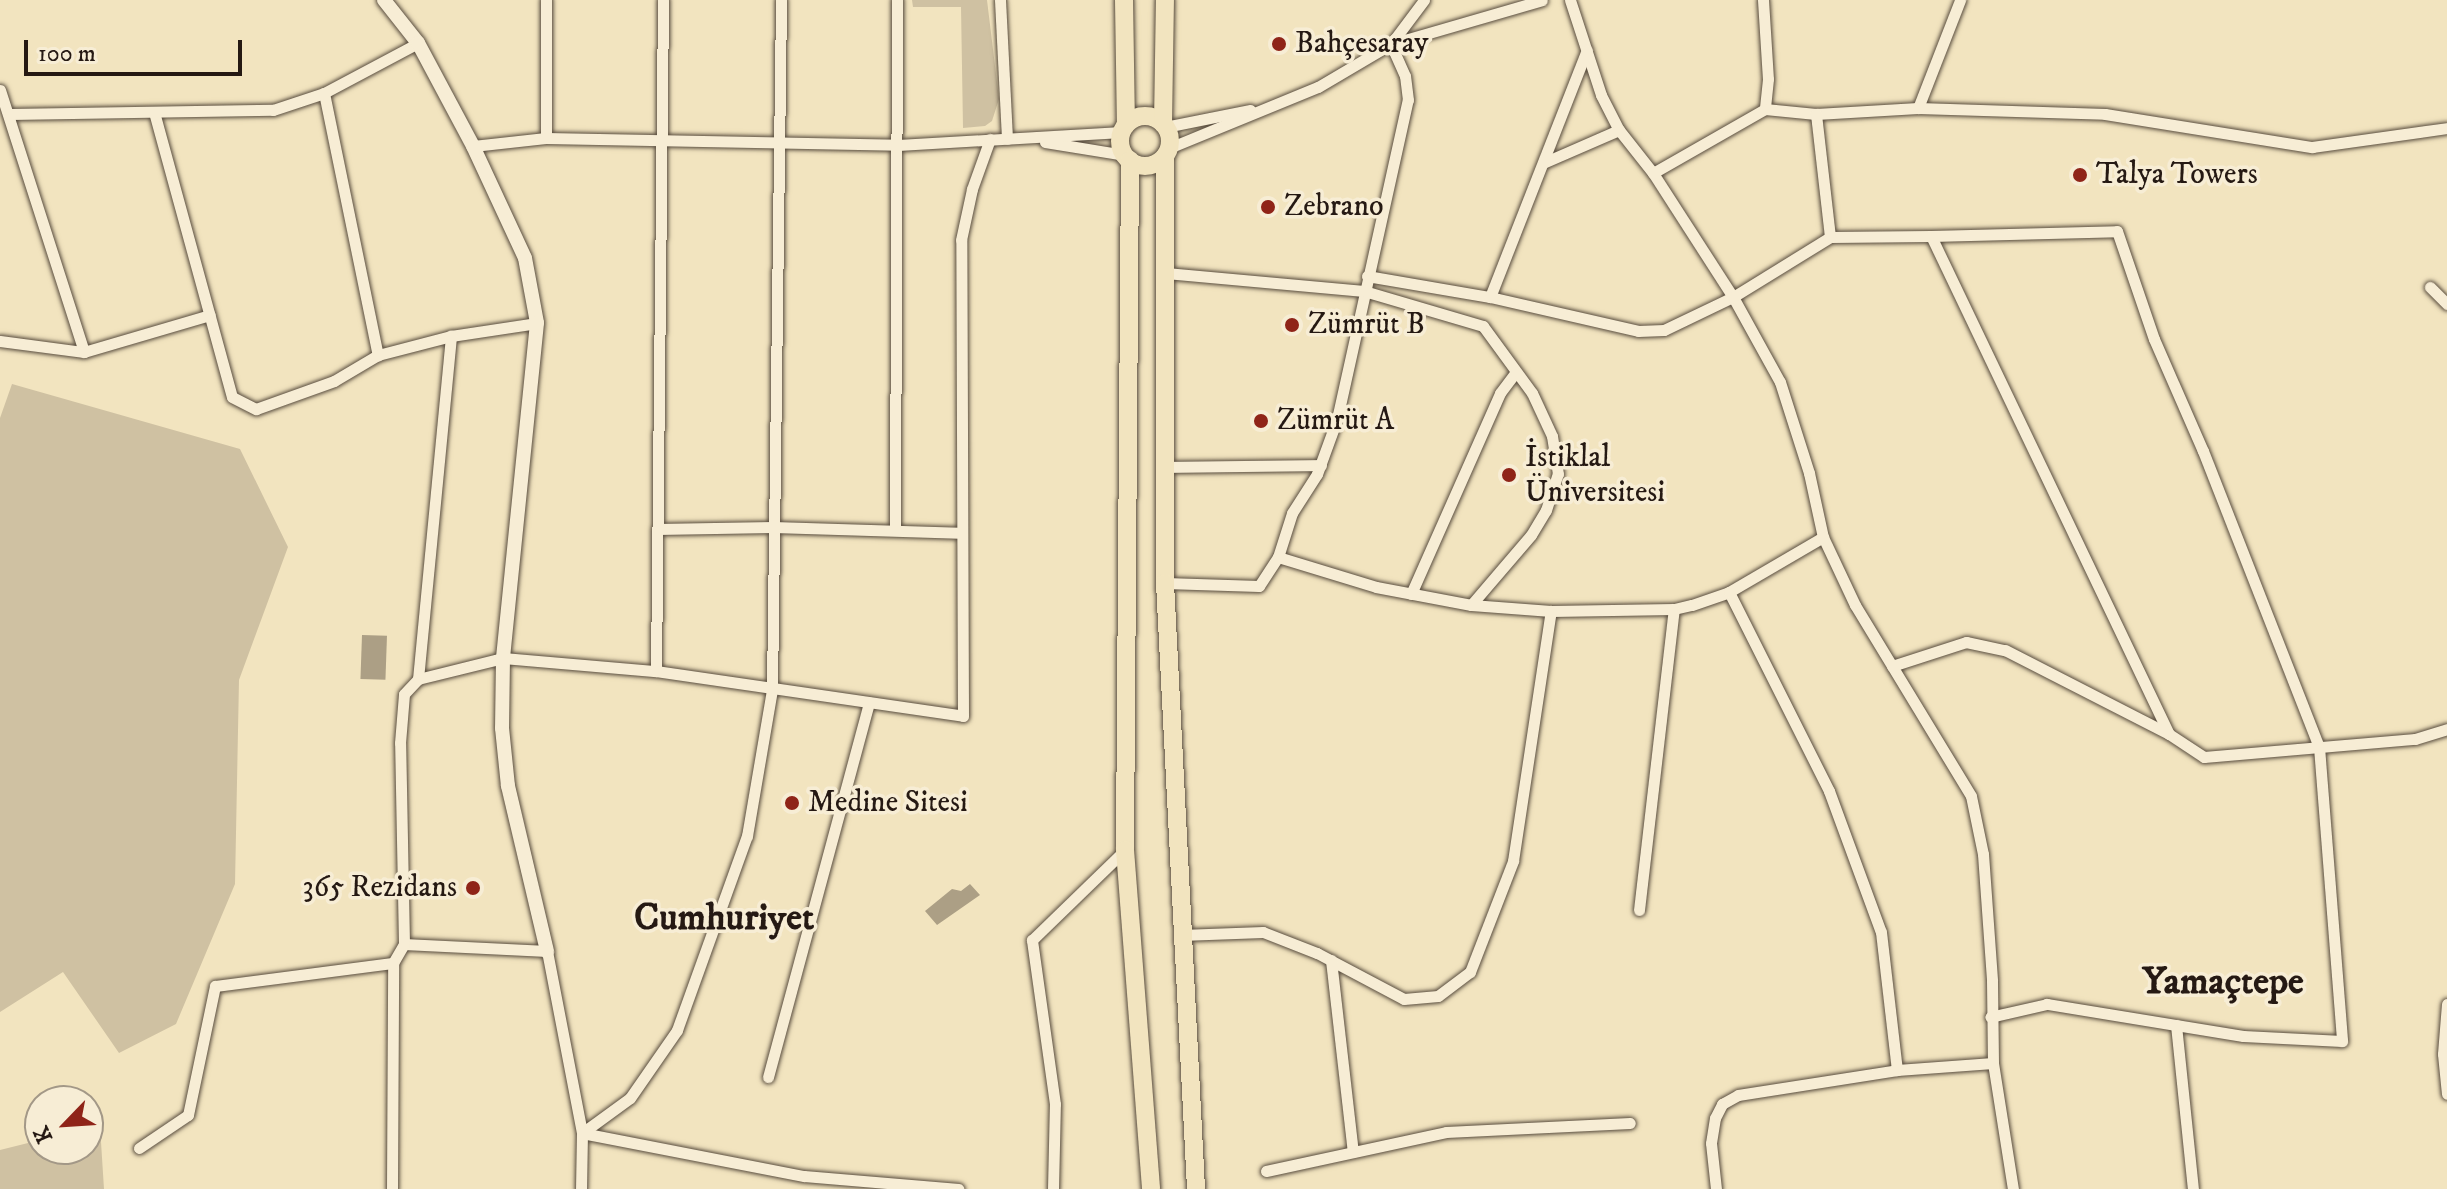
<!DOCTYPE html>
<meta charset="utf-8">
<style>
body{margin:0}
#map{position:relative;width:2447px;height:1189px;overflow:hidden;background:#f2e4bf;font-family:"IM FELL DW Pica",serif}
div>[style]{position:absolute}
.green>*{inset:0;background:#cfc1a2}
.water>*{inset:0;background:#ac9f85;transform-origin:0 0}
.roads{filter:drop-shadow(0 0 2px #584c3e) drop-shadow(0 0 2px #584c3e)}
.minor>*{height:11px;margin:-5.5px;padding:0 5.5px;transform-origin:5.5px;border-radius:5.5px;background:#f7edd5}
.tertiary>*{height:14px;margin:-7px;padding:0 7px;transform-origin:7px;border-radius:7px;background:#f7edd5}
.primary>*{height:18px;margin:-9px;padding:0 9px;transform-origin:9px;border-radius:9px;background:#f2e4bf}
.primary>.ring{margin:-9px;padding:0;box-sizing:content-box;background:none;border:18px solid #f2e4bf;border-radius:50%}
.dots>*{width:22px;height:22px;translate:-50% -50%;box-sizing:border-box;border:4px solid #f7edd5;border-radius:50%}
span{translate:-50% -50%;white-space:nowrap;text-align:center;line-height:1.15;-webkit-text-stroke:7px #f7edd5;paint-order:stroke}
.poi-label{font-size:30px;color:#251913}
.left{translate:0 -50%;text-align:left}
.right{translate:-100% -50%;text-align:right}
.district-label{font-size:38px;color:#251913;font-weight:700}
.north{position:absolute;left:24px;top:1085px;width:80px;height:80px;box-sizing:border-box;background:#f7edd5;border:2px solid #a39887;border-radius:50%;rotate:245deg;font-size:22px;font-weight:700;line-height:32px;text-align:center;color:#251913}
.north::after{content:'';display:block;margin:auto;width:28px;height:36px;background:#8f2418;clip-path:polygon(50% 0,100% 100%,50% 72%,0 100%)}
.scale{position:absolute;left:24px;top:40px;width:218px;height:36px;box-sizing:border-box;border:4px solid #251913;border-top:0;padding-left:10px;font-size:24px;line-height:28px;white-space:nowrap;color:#251913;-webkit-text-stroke:6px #f7edd5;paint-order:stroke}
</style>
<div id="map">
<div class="green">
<div style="clip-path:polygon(912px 0,987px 0,999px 99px,992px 121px,985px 126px,963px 128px,961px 7px,913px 7px)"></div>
<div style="clip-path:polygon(12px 384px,240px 449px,288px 547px,239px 680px,235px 884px,176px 1024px,119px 1053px,63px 972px,0 1012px,0 418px)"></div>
<div style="clip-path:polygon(100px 1126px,104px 1189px,0 1189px,0 1150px,40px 1140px,40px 1149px,88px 1149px,88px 1129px)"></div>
</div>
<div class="water">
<div style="left:362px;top:635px;width:25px;height:44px;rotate:2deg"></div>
<div style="clip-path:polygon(970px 884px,980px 895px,937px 925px,925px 911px,952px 889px,961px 891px)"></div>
</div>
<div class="roads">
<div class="minor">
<div style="left:1000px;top:0;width:139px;rotate:87.1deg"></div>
<div style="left:1570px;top:0;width:100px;rotate:71.9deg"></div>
<div style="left:1601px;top:95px;width:39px;rotate:63deg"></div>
<div style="left:1619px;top:130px;width:55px;rotate:51.7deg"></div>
<div style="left:1653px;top:173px;width:148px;rotate:57.2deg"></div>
<div style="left:1733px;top:297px;width:97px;rotate:61.1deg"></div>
<div style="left:1780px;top:382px;width:96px;rotate:72.3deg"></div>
<div style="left:1809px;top:473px;width:66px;rotate:77.7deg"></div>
<div style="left:1823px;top:537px;width:75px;rotate:64.8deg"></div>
<div style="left:1855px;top:605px;width:223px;rotate:58.7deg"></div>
<div style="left:1971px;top:796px;width:59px;rotate:78.3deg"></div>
<div style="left:1983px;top:854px;width:127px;rotate:85.9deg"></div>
<div style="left:1992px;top:981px;width:82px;rotate:89.3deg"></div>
<div style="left:1993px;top:1063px;width:128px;rotate:81deg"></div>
<div style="left:1763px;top:0;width:79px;rotate:86.4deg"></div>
<div style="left:1768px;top:79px;width:30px;rotate:96deg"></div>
<div style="left:0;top:90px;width:275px;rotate:72.2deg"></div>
<div style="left:324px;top:93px;width:268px;rotate:78.4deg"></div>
<div style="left:1918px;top:108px;width:116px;rotate:-68.7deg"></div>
<div style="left:154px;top:112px;width:295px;rotate:74.7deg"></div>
<div style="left:232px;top:397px;width:27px;rotate:27deg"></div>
<div style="left:256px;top:409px;width:83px;rotate:-19.7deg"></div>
<div style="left:334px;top:381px;width:51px;rotate:-30.6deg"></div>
<div style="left:378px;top:355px;width:75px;rotate:-14.6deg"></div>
<div style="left:451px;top:336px;width:87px;rotate:-8.6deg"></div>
<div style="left:10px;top:114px;width:263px;rotate:-0.9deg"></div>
<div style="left:273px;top:110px;width:54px;rotate:-18.4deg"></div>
<div style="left:324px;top:93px;width:106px;rotate:-28deg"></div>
<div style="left:1165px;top:127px;width:87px;rotate:-11.3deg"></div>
<div style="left:546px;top:138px;width:138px;rotate:-90deg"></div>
<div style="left:1045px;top:142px;width:80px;rotate:9.3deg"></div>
<div style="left:473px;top:146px;width:73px;rotate:-6.3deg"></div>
<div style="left:546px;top:138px;width:352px;rotate:1.1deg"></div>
<div style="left:898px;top:145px;width:224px;rotate:-3.3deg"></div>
<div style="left:1169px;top:148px;width:161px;rotate:-22.3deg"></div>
<div style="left:1318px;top:87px;width:85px;rotate:-30.5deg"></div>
<div style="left:1391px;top:44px;width:55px;rotate:-53.1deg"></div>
<div style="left:1543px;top:163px;width:83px;rotate:-23.5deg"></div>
<div style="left:1653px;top:173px;width:129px;rotate:-29.7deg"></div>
<div style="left:1765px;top:109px;width:51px;rotate:5.6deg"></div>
<div style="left:1816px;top:114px;width:102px;rotate:-3.4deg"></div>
<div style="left:1918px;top:108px;width:187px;rotate:1.8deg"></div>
<div style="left:2105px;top:114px;width:210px;rotate:9.1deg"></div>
<div style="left:2312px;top:147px;width:136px;rotate:-8deg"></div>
<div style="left:1931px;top:236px;width:186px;rotate:-1.5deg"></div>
<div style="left:2117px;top:231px;width:114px;rotate:71.1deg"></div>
<div style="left:2154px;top:339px;width:122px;rotate:66.4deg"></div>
<div style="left:2203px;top:451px;width:318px;rotate:68.6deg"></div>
<div style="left:2319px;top:747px;width:295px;rotate:85.5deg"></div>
<div style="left:2342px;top:1041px;width:99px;rotate:-177.1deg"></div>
<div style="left:2243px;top:1036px;width:199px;rotate:-170.7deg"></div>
<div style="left:2047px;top:1004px;width:58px;rotate:167.2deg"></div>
<div style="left:1830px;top:237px;width:101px;rotate:-0.6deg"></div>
<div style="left:1931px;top:236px;width:552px;rotate:64.46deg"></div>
<div style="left:1367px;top:276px;width:125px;rotate:9.7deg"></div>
<div style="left:1490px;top:297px;width:152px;rotate:12.9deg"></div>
<div style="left:1638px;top:331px;width:26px;rotate:-2deg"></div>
<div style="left:1664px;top:330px;width:76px;rotate:-25.6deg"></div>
<div style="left:1733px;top:297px;width:114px;rotate:-31.7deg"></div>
<div style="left:1830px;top:237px;width:124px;rotate:-96.5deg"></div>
<div style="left:2430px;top:287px;width:24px;rotate:45deg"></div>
<div style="left:1490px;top:297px;width:265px;rotate:-68.6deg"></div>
<div style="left:0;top:341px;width:85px;rotate:7.5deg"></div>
<div style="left:84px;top:352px;width:131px;rotate:-16.4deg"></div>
<div style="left:1166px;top:467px;width:155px;rotate:-0.7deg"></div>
<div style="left:657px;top:529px;width:116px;rotate:-1deg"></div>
<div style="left:773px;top:527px;width:186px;rotate:1.8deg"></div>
<div style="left:895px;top:529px;width:529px;rotate:-89.78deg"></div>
<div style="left:1278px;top:557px;width:46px;rotate:-72.3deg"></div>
<div style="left:1292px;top:513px;width:46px;rotate:-57.3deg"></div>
<div style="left:1317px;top:474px;width:59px;rotate:-70deg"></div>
<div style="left:1337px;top:419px;width:327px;rotate:-77.5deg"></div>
<div style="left:1408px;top:100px;width:24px;rotate:-97deg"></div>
<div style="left:1405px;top:76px;width:35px;rotate:-114deg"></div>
<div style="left:1391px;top:44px;width:157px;rotate:-16.2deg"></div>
<div style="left:1165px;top:583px;width:94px;rotate:1.8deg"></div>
<div style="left:1259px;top:586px;width:35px;rotate:-57deg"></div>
<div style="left:1278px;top:557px;width:102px;rotate:17deg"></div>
<div style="left:1376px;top:587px;width:97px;rotate:10.7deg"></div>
<div style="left:1471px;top:605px;width:92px;rotate:-49.4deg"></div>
<div style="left:1531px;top:535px;width:29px;rotate:-59deg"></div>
<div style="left:1546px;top:510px;width:38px;rotate:-72deg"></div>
<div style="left:1558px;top:474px;width:38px;rotate:-99deg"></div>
<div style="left:1552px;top:436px;width:47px;rotate:-114.9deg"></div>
<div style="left:1532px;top:393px;width:83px;rotate:-126.2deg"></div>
<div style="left:1483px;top:326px;width:124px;rotate:-163.6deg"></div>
<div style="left:1364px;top:291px;width:199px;rotate:-174.8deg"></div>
<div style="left:1729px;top:592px;width:223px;rotate:63.3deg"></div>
<div style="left:1829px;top:791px;width:150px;rotate:69.8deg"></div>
<div style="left:1881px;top:932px;width:139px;rotate:83.4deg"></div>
<div style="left:1411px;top:594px;width:220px;rotate:-66.1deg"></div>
<div style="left:1500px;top:393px;width:26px;rotate:-53deg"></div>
<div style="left:1551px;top:611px;width:123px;rotate:-0.9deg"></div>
<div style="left:1674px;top:609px;width:18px;rotate:-13deg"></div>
<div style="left:1692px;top:605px;width:39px;rotate:-19deg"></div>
<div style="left:1729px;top:592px;width:109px;rotate:-30.3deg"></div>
<div style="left:1892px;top:666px;width:78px;rotate:-18deg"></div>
<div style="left:1966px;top:642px;width:40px;rotate:12deg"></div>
<div style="left:2005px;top:650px;width:184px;rotate:27.1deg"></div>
<div style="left:2169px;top:734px;width:42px;rotate:33.3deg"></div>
<div style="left:2204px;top:757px;width:212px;rotate:-4.9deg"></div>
<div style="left:2415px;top:739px;width:34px;rotate:-17deg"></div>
<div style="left:656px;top:671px;width:671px;rotate:-89.4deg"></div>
<div style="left:418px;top:679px;width:345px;rotate:-84.5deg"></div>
<div style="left:1639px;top:910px;width:303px;rotate:-83.4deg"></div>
<div style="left:1181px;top:935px;width:82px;rotate:-2.1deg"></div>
<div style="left:1263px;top:932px;width:58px;rotate:21.3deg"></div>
<div style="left:1317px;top:953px;width:98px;rotate:27.9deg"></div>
<div style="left:1404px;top:999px;width:34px;rotate:-5deg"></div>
<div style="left:1438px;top:996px;width:40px;rotate:-37deg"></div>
<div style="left:1470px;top:972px;width:119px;rotate:-68.8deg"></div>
<div style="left:1513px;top:861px;width:253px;rotate:-81.4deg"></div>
<div style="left:1551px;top:611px;width:80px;rotate:-175.7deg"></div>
<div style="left:404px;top:944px;width:143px;rotate:2.8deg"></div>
<div style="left:547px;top:951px;width:185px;rotate:79.1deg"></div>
<div style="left:582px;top:1133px;width:56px;rotate:91deg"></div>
<div style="left:1331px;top:960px;width:193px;rotate:83.5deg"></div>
<div style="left:2447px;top:1004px;width:50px;rotate:94.6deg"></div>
<div style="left:2443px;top:1054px;width:40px;rotate:84.3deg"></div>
<div style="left:2176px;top:1025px;width:165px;rotate:84.1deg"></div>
<div style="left:768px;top:1077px;width:388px;rotate:-74.9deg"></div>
<div style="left:582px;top:1133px;width:59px;rotate:-36.1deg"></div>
<div style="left:630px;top:1098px;width:83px;rotate:-55.3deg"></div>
<div style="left:677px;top:1030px;width:206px;rotate:-70.2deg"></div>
<div style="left:747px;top:836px;width:148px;rotate:-80.3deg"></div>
<div style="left:772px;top:690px;width:690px;rotate:-89.25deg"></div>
<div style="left:582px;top:1133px;width:226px;rotate:11deg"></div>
<div style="left:804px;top:1176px;width:155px;rotate:4.8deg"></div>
<div style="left:139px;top:1148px;width:59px;rotate:-34deg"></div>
<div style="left:188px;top:1115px;width:132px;rotate:-78.2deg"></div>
<div style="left:215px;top:986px;width:179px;rotate:-7.4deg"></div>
<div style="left:1266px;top:1171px;width:184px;rotate:-12.2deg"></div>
<div style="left:1446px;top:1132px;width:184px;rotate:-2.8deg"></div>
<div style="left:392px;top:1189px;width:226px;rotate:-89.7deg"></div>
<div style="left:393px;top:963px;width:22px;rotate:-60deg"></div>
<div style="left:404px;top:944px;width:201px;rotate:-91.1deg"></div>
<div style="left:400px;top:743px;width:49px;rotate:-85.3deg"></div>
<div style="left:404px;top:694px;width:21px;rotate:-47deg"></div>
<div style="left:418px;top:679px;width:88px;rotate:-13.9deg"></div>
<div style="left:503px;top:658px;width:154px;rotate:4.9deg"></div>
<div style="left:656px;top:671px;width:310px;rotate:8.3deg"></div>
<div style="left:963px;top:716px;width:476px;rotate:-90.2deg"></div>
<div style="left:961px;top:240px;width:52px;rotate:-77.8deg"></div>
<div style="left:972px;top:189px;width:53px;rotate:-70.2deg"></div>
<div style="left:1053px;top:1189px;width:85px;rotate:-88.7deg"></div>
<div style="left:1055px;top:1104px;width:166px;rotate:-98deg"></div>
<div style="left:1032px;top:940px;width:129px;rotate:-44.1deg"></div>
<div style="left:1716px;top:1189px;width:46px;rotate:-96.2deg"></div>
<div style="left:1711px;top:1143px;width:25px;rotate:-81deg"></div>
<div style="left:1715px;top:1118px;width:16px;rotate:-63deg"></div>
<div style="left:1722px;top:1104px;width:18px;rotate:-29deg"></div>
<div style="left:1738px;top:1095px;width:161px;rotate:-8.9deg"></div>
<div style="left:1897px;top:1070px;width:96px;rotate:-4.2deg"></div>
</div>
<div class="tertiary">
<div style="left:384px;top:0;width:55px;rotate:51.7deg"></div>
<div style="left:418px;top:43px;width:117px;rotate:61.9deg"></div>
<div style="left:473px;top:146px;width:123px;rotate:65.1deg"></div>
<div style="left:525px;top:258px;width:66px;rotate:79.5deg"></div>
<div style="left:537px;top:323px;width:337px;rotate:95.8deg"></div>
<div style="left:503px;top:658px;width:70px;rotate:90.8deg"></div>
<div style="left:502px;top:728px;width:58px;rotate:84.1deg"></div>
<div style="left:508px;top:786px;width:170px;rotate:76.7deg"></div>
</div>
<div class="primary">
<div style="left:1124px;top:0;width:125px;rotate:89.1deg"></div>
<div class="ring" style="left:1120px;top:116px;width:32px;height:32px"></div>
<div style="left:1163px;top:124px;width:124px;rotate:-89.1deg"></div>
<div style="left:1165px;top:156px;width:427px;rotate:90deg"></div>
<div style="left:1165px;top:583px;width:607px;rotate:87.07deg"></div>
<div style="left:1130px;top:160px;width:690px;rotate:90.42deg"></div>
<div style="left:1125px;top:850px;width:340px;rotate:85.6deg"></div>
</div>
</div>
<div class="dots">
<div style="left:1279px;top:44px;background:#8f2418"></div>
<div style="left:2080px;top:175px;background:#8f2418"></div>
<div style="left:1268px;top:207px;background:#8f2418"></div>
<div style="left:1292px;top:325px;background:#8f2418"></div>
<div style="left:1261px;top:421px;background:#8f2418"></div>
<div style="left:1509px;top:475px;background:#8f2418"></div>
<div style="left:792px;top:803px;background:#8f2418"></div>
<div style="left:473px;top:888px;background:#8f2418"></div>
</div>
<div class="poi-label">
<span class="left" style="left:1295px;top:44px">Bahçesaray</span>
<span class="left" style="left:2096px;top:175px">Talya Towers</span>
<span class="left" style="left:1284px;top:207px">Zebrano</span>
<span class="left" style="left:1308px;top:325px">Zümrüt B</span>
<span class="left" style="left:1277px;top:421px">Zümrüt A</span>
<span class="left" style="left:1525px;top:475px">İstiklal<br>Üniversitesi</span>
<span class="left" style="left:808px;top:803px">Medine Sitesi</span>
<span class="right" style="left:457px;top:888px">365 Rezidans</span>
</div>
<div class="district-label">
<span style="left:724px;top:919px">Cumhuriyet</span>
<span style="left:2223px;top:983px">Yamaçtepe</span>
</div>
<div class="north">K</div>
<div class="scale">100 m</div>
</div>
